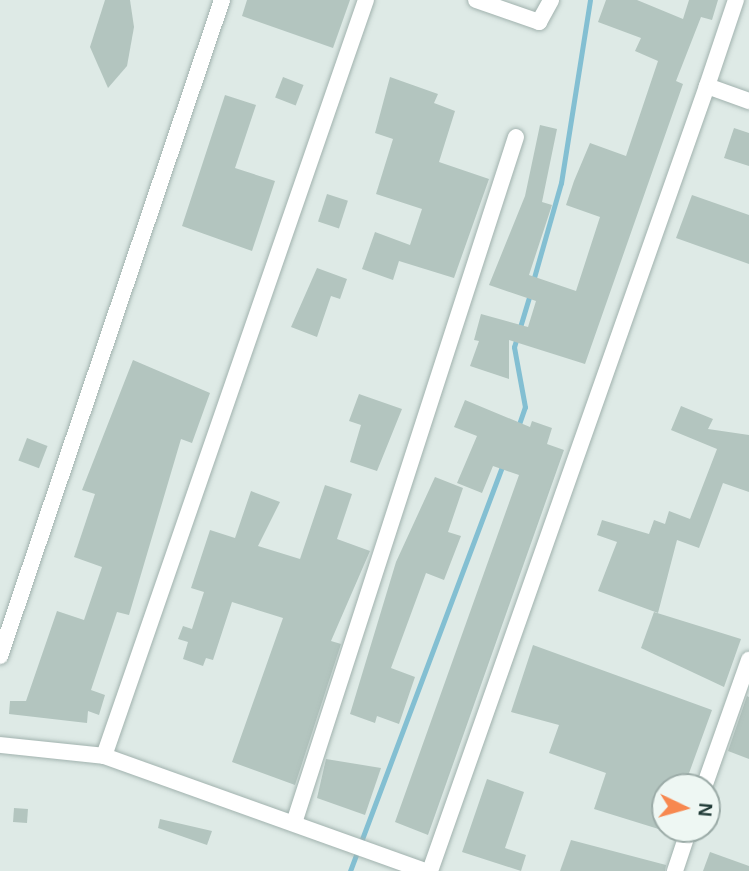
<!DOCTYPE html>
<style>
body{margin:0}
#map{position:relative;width:749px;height:871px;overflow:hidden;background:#deeae6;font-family:Helvetica,sans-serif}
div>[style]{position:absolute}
.stream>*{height:5px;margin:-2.5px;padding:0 2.5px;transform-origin:2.5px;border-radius:2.5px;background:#83bfd2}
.building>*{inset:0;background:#b3c5bf;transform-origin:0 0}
.roads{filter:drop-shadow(0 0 2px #a1b2ae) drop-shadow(0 0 2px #a1b2ae)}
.minor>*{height:16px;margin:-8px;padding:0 8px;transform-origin:8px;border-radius:8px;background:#fff}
span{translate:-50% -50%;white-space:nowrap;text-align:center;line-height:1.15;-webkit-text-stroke:6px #eef7f3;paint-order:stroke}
.north{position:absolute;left:651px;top:773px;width:70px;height:70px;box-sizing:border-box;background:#eef7f3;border:2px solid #9baba7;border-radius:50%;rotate:95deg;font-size:19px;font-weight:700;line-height:28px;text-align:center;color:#1f3a36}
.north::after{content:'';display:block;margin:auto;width:24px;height:32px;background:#f7884f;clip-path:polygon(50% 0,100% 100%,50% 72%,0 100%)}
</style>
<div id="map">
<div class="stream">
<div style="left:533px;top:281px;width:102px;rotate:-74.1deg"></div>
<div style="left:561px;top:183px;width:185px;rotate:-81deg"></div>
<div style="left:518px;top:427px;width:21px;rotate:-71deg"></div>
<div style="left:525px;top:407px;width:61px;rotate:-100.4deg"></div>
<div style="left:514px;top:347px;width:55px;rotate:-73.2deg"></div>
<div style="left:350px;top:871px;width:434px;rotate:-69.4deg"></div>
</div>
<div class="building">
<div style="clip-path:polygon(105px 0,130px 0,134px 27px,127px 66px,108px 88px,90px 47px)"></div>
<div style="clip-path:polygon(247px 0,350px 0,333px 48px,242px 16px)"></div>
<div style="clip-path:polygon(606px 0,637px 0,683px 19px,689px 0,718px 0,712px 20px,701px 17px,676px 81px,683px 84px,585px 364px,509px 340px,509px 379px,470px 366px,479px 341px,474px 340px,481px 314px,528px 327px,536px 301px,489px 285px,525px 196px,540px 125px,557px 129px,542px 202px,552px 205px,529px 275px,576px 291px,600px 217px,566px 205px,574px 181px,590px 143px,626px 156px,658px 61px,635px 51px,641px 38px,598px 22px)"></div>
<div style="left:283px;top:77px;width:22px;height:22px;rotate:21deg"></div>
<div style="clip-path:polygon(390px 77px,438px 94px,434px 103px,455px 111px,439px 162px,489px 179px,454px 278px,399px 261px,393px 280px,362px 269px,375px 232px,410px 245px,422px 209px,376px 194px,393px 139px,375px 133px)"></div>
<div style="clip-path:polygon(225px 95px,256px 105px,235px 168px,275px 181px,252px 251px,182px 226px)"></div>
<div style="clip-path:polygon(734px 128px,749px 133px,749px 166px,724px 158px)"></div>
<div style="left:327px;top:194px;width:22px;height:29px;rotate:18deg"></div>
<div style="clip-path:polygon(692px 195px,749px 215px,749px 264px,676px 238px)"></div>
<div style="clip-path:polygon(317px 268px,347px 279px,340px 299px,331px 296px,317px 337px,291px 327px)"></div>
<div style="clip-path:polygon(133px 360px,210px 393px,192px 443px,181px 439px,129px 615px,117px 612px,91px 690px,105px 695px,99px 715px,88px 711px,87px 723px,9px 714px,10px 701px,26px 701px,57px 611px,84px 620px,102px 567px,74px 557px,95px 494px,82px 490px)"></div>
<div style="clip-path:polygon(359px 394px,402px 409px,377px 471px,350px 462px,361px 425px,349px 421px)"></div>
<div style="clip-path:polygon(465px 400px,530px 427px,532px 421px,552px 428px,547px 444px,564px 450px,428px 835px,395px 822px,519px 475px,493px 466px,482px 493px,457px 483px,477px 436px,454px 427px)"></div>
<div style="clip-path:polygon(681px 406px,713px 419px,708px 429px,749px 435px,749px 492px,723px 483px,699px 548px,677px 540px,658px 613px,598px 591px,617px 542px,597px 535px,602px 520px,649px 534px,654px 520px,665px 524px,669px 511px,690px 519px,717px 449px,671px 430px)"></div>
<div style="left:27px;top:438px;width:22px;height:24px;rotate:21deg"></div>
<div style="clip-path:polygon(435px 477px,463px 488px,448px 532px,461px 536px,444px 580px,426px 573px,391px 668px,415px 677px,399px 724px,377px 716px,375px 723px,350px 714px,396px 562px)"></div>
<div style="clip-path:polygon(325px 485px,352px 494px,337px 539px,370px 551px,331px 641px,341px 644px,295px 785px,232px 762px,283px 618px,232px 602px,213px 660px,206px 658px,203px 666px,183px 659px,188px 642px,178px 639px,183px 626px,192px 629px,204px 592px,191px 588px,210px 530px,235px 538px,251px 491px,280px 502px,258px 546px,300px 559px)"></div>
<div style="clip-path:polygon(654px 612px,741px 639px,724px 687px,641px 648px)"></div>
<div style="clip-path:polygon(533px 645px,712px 710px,684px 787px,665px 787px,665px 831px,594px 809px,606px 773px,549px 753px,559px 725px,511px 712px)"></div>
<div style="clip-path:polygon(747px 696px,749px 697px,749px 759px,728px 751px)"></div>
<div style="clip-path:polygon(326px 759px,381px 768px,365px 815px,317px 798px)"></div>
<div style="clip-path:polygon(487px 779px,524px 792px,505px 848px,526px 855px,521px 871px,462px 852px)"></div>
<div style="left:14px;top:808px;width:14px;height:14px;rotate:4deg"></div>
<div style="clip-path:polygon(160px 819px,212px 831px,207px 845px,158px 828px)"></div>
<div style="clip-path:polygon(571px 840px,666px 865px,665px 871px,560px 871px)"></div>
<div style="clip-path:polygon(710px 852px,749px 866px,749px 871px,703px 871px)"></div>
</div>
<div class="roads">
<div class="minor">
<div style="left:476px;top:0;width:67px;rotate:19.2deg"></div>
<div style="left:539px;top:22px;width:25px;rotate:-61deg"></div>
<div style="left:707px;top:86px;width:91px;rotate:-71.4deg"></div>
<div style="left:0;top:656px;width:693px;rotate:-71.3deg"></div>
<div style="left:0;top:745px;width:105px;rotate:6deg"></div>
<div style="left:104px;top:756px;width:342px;rotate:19.7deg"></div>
<div style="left:104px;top:756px;width:800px;rotate:-70.89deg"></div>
<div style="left:704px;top:787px;width:135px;rotate:-70.5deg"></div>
<div style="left:294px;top:823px;width:721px;rotate:-72.07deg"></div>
<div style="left:430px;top:871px;width:832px;rotate:-70.56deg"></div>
<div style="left:707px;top:86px;width:45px;rotate:19.7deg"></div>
<div style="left:675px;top:871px;width:44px;rotate:-71.6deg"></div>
</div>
</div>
<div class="north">N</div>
</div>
